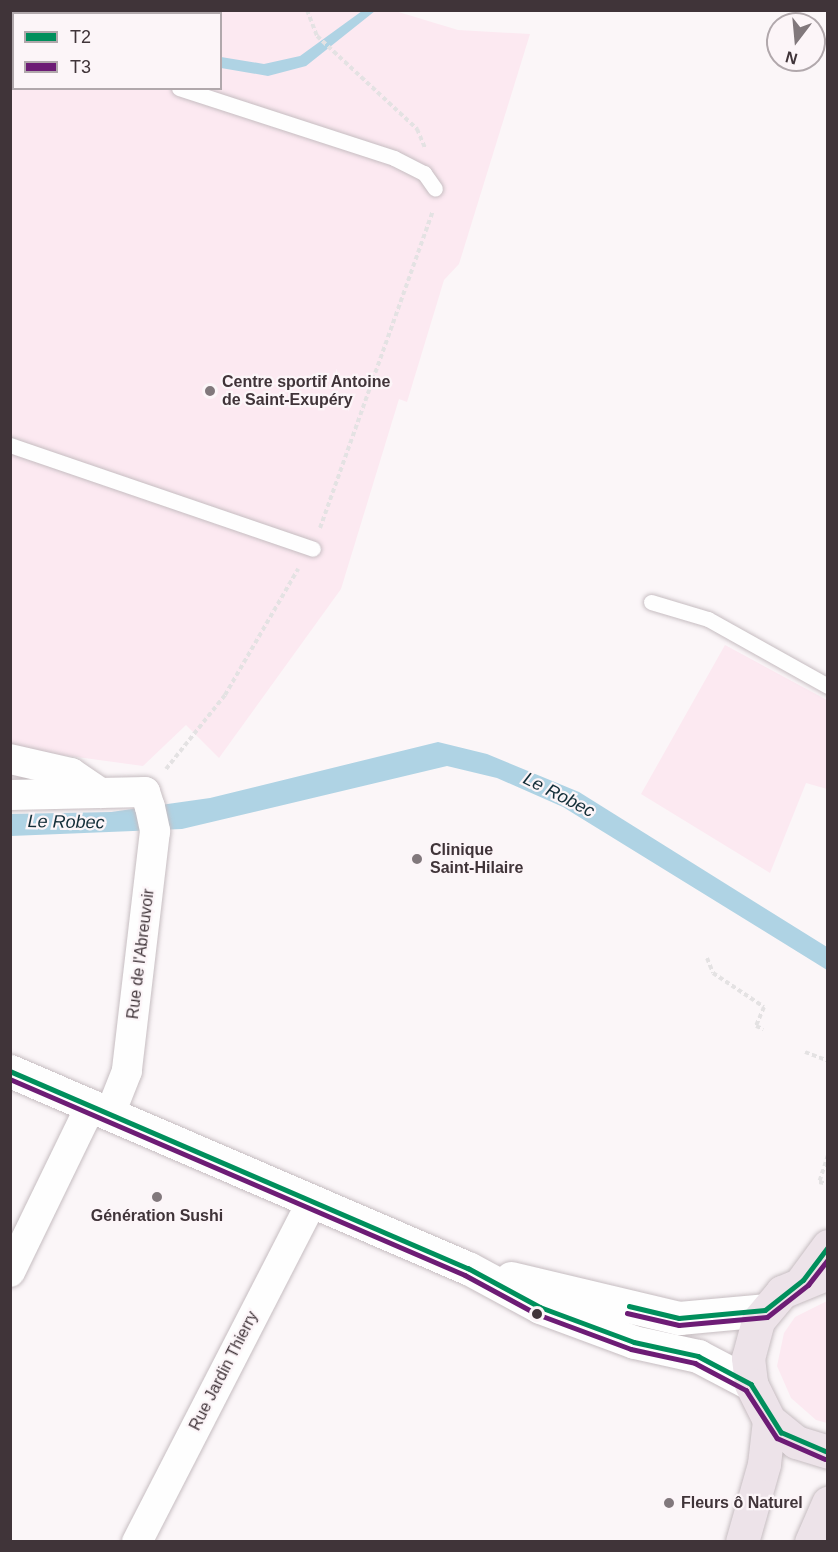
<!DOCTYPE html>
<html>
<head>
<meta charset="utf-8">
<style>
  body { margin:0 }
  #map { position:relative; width:838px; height:1552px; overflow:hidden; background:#fbf6f8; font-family:Helvetica,sans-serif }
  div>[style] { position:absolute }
  .green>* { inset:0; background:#fce9f1 }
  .water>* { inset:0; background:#afd3e4 }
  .path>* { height:4px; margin-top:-2px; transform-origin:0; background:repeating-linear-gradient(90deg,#e4e2e3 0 4.5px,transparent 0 7.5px) }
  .roads { filter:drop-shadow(0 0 2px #c6bdc1) drop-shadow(0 0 2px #c6bdc1) }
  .lane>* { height:15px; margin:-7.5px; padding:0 7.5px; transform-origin:7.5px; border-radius:7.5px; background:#fefefe }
  .street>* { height:30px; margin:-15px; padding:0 15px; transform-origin:15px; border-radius:15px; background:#fefefe }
  .secondary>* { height:33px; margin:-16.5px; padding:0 16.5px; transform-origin:16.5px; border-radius:16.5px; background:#fefefe }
  .primary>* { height:33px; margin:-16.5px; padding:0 16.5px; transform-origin:16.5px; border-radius:16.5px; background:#ede3e9 }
  .bus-1>* { height:4.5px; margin:-2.25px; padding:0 2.25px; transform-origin:2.25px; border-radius:2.25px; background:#008f5c }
  .bus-2>* { height:4.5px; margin:-2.25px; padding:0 2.25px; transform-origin:2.25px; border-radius:2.25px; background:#6d1c75 }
  .dots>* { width:16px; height:16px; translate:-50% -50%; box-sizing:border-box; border:3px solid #fcf5f8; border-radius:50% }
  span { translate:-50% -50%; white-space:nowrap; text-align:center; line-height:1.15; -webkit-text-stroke:4.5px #fcf5f8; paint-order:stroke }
  .poi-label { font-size:16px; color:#403439; font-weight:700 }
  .left { translate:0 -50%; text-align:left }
  .street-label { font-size:16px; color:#403439 }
  .water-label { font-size:18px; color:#132e38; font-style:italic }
  .frame { position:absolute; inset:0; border:12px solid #403439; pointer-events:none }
  .legend { position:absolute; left:12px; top:12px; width:210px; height:78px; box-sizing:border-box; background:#fcf5f8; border:2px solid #b1a8ac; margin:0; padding:8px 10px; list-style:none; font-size:18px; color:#403439 }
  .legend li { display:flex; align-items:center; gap:12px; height:30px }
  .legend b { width:30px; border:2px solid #b1a8ac }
  .north { position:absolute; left:766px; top:12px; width:60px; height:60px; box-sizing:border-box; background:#fcf5f8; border:2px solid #b1a8ac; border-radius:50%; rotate:196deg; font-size:16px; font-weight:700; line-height:24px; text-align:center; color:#403439 }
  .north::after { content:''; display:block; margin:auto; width:21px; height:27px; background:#81787c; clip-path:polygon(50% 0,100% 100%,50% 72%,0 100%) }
</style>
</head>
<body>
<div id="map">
  <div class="green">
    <i style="clip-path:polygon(evenodd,392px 10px,458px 30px,530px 34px,459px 264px,444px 280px,407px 402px,399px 399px,341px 589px,219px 758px,186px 725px,143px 766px,11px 748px,11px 11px,392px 10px,14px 14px,220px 14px,220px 88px,14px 88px,14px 14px)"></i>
    <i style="clip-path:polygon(725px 645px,827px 700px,827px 789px,806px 783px,770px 873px,641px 794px)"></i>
    <i style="clip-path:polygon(827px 1301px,828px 1301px,827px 1423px,816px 1420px,791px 1398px,777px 1366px,784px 1333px,795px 1317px)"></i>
  </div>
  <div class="water">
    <i style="clip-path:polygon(362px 11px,375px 11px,306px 66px,268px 76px,221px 68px,221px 57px,264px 64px,300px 56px)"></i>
    <i style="clip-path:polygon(438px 742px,487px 754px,579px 792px,827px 947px,827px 970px,563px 807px,497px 778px,447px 766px,182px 829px,11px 836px,10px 814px,111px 812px,210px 798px)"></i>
  </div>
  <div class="path">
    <i style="left:307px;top:10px;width:28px;rotate:69deg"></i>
    <i style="left:317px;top:36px;width:137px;rotate:42.9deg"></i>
    <i style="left:417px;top:129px;width:21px;rotate:67deg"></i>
    <i style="left:320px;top:528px;width:337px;rotate:-70.4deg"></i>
    <i style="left:166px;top:769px;width:95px;rotate:-51.4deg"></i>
    <i style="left:225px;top:695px;width:146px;rotate:-59.9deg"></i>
    <i style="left:707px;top:958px;width:16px;rotate:68deg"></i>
    <i style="left:713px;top:973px;width:61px;rotate:33.7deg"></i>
    <i style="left:764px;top:1007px;width:21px;rotate:113deg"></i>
    <i style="left:756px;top:1026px;width:8px;rotate:23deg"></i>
    <i style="left:805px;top:1052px;width:25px;rotate:21deg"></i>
    <i style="left:828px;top:1155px;width:28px;rotate:108deg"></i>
    <i style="left:819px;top:1182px;width:9px;rotate:13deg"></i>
  </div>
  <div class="roads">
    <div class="lane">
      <i style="left:10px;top:32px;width:4px;rotate:14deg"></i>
      <i style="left:179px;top:88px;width:226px;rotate:18deg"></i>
      <i style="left:394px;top:158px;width:34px;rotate:27deg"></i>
      <i style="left:424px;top:173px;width:19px;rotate:55deg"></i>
      <i style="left:10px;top:445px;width:320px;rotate:18.9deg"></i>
      <i style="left:651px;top:602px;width:59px;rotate:16.6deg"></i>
      <i style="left:708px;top:619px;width:137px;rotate:29.2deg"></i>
    </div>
    <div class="street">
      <i style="left:10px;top:759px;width:63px;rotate:12.9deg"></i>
      <i style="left:71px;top:773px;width:36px;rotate:34deg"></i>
      <i style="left:10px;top:795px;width:135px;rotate:-1.3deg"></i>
      <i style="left:145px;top:792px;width:16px;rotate:72deg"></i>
      <i style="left:150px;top:807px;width:25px;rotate:78deg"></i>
      <i style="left:155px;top:831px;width:242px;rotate:96.7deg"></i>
      <i style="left:127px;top:1071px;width:46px;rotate:111.6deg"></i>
      <i style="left:10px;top:1272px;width:186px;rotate:-64.1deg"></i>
      <i style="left:137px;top:1542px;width:383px;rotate:-62.8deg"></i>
    </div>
    <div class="secondary">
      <i style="left:10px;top:1071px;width:499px;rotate:23.3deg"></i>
      <i style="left:468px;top:1268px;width:82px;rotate:28.4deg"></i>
      <i style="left:540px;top:1307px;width:100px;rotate:20.4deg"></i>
      <i style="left:634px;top:1342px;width:66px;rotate:12.3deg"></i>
      <i style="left:698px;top:1356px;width:60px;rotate:27.8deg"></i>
      <i style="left:511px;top:1278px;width:173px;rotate:13.4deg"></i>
      <i style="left:679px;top:1318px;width:86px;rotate:-5.3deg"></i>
    </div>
    <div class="primary">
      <i style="left:828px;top:1273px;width:50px;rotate:157.6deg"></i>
      <i style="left:782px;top:1292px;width:38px;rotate:130deg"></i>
      <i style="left:758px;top:1321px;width:38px;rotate:105deg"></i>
      <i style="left:748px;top:1358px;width:26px;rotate:83deg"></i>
      <i style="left:751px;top:1384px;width:40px;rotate:63.4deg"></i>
      <i style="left:769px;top:1420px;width:35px;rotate:39deg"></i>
      <i style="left:796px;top:1442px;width:34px;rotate:17deg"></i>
      <i style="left:803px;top:1280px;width:42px;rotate:-53.7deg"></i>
      <i style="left:742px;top:1542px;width:81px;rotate:-74.2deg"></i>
      <i style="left:764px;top:1464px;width:44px;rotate:-83.5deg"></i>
      <i style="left:811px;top:1542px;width:43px;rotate:-66.4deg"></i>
    </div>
  </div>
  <div class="bus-1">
    <i style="left:10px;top:1071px;width:499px;rotate:23.3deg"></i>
    <i style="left:468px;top:1268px;width:82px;rotate:28.4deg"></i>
    <i style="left:540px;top:1307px;width:100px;rotate:20.4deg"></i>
    <i style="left:634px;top:1342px;width:66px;rotate:12.3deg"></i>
    <i style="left:698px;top:1356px;width:60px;rotate:27.8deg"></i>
    <i style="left:751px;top:1384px;width:57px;rotate:58deg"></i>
    <i style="left:781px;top:1432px;width:51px;rotate:23.1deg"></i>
    <i style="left:629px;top:1306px;width:51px;rotate:13.5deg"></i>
    <i style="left:679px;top:1318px;width:86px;rotate:-5.3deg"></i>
    <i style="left:765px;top:1310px;width:48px;rotate:-38.3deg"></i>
    <i style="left:803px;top:1280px;width:41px;rotate:-52.9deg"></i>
  </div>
  <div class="bus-2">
    <i style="left:10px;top:1079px;width:495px;rotate:23.3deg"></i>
    <i style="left:465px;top:1275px;width:82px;rotate:28.4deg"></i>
    <i style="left:537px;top:1314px;width:100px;rotate:20.4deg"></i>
    <i style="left:631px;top:1349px;width:66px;rotate:12.3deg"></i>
    <i style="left:695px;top:1363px;width:58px;rotate:27.9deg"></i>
    <i style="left:746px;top:1390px;width:57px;rotate:57.1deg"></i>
    <i style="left:777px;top:1438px;width:52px;rotate:23.6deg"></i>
    <i style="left:627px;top:1313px;width:53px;rotate:13deg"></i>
    <i style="left:679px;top:1325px;width:88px;rotate:-5.2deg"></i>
    <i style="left:767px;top:1317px;width:52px;rotate:-38deg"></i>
    <i style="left:808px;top:1285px;width:33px;rotate:-52deg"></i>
  </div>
  <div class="dots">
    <i style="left:210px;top:391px;background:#81787c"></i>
    <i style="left:417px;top:859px;background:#81787c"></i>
    <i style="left:157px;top:1197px;background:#81787c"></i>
    <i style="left:537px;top:1314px;background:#403439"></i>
    <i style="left:669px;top:1503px;background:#81787c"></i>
  </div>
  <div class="poi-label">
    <span class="left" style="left:222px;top:391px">Centre sportif Antoine<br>de Saint-Exupéry</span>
    <span class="left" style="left:430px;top:859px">Clinique<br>Saint-Hilaire</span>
    <span style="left:157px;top:1216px">Génération Sushi</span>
    <span class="left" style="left:681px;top:1503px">Fleurs ô Naturel</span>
  </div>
  <div class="street-label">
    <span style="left:141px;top:954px;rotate:-83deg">Rue de l'Abreuvoir</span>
    <span style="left:224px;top:1371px;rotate:-63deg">Rue Jardin Thierry</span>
  </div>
  <div class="water-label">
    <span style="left:559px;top:795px;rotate:27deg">Le Robec</span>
    <span style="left:66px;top:822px;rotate:1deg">Le Robec</span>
  </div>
  <div class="frame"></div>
  <ul class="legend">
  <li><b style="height:8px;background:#008f5c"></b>T2</li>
  <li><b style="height:8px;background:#6d1c75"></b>T3</li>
  </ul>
  <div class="north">N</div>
</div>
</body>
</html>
